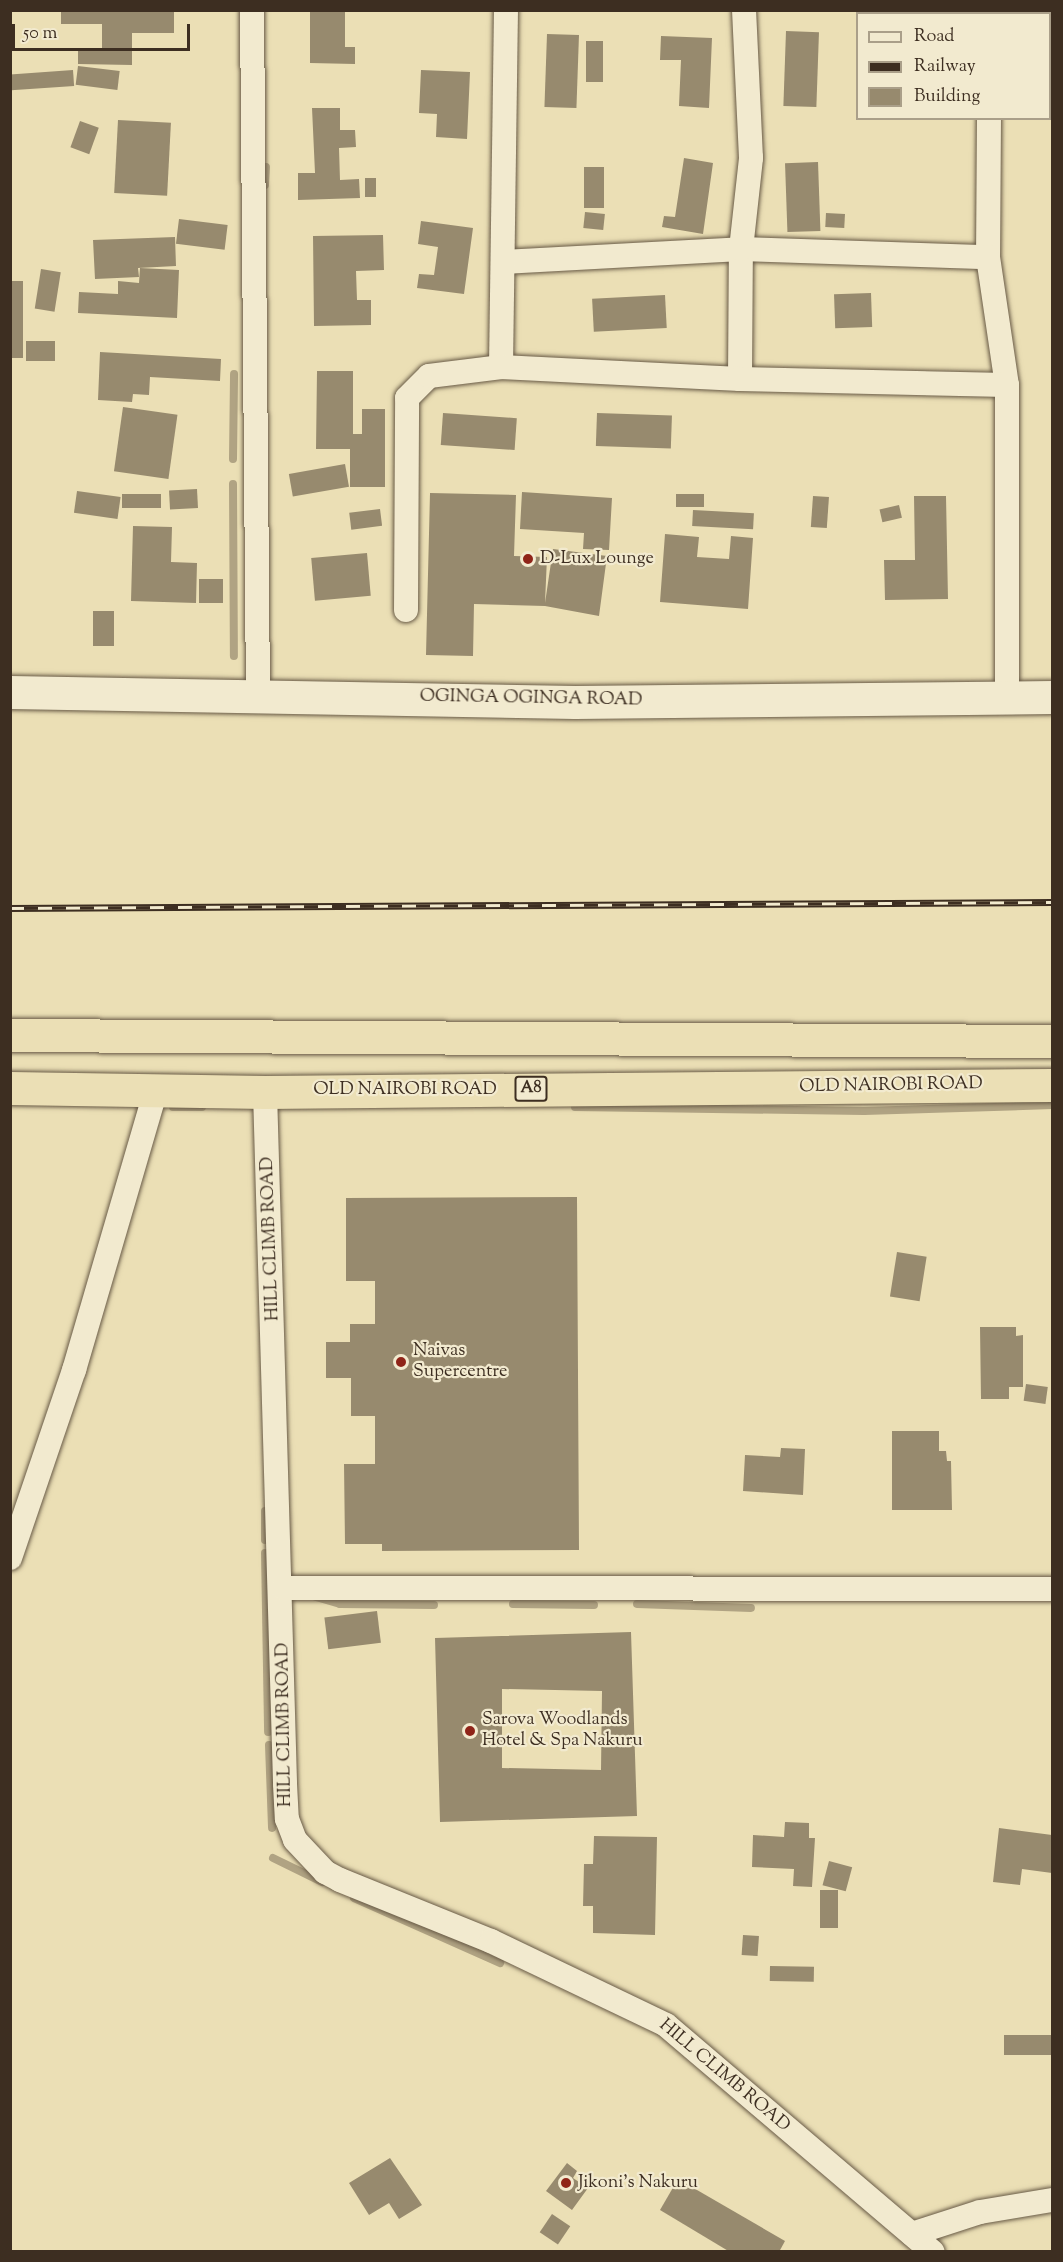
<!DOCTYPE html>
<html>
<head>
<meta charset="utf-8">
<style>
  body { margin:0 }
  #map { position:relative; width:1063px; height:2262px; overflow:hidden; background:#ebdfb5; font-family:"Sorts Mill Goudy",serif }
  div>[style] { position:absolute }
  .stream>* { height:8px; margin:-4px; padding:0 4px; transform-origin:4px; border-radius:4px; background:#b0a383 }
  .building>* { inset:0; background:#978a6e; transform-origin:0 0 }
  .roads { filter:drop-shadow(0 0 2px #685a46) drop-shadow(0 0 2px #685a46) }
  .street>* { height:24px; margin:-12px; padding:0 12px; transform-origin:12px; border-radius:12px; background:#f2eacf }
  .secondary>* { height:33px; margin:-16.5px; padding:0 16.5px; transform-origin:16.5px; border-radius:16.5px; background:#f2eacf }
  .highway>* { height:33px; margin:-16.5px; padding:0 16.5px; transform-origin:16.5px; border-radius:16.5px; background:#ebdfb5 }
  .rail>* { height:7px; margin-top:-3.5px; transform-origin:0; background:repeating-linear-gradient(90deg,#f2eacf 0 14px,#3d2e21 0 28px); box-sizing:border-box; border-block:2px solid #3d2e21 }
  .dots>* { width:16px; height:16px; translate:-50% -50%; box-sizing:border-box; border:3px solid #f2eacf; border-radius:50% }
  span { translate:-50% -50%; white-space:nowrap; text-align:center; line-height:1.15; -webkit-text-stroke:4.5px #f2eacf; paint-order:stroke }
  .shield-label span { padding:2px 4px; background:#f2eacf; border:2px solid; border-radius:4px; -webkit-text-stroke-width:0 }
  .shield-label { font-size:16px; color:#3d2e21; font-weight:700 }
  .poi-label { font-size:18px; color:#3d2e21 }
  .left { translate:0 -50%; text-align:left }
  .street-label { font-size:18px; color:#3d2e21 }
  .frame { position:absolute; inset:0; border:12px solid #3d2e21; pointer-events:none }
  .legend { position:absolute; left:856px; top:12px; width:195px; height:108px; box-sizing:border-box; background:#f2eacf; border:2px solid #aa9f89; margin:0; padding:8px 10px; list-style:none; font-size:18px; color:#3d2e21 }
  .legend li { display:flex; align-items:center; gap:12px; height:30px }
  .legend b { width:30px; border:2px solid #aa9f89 }
  .scale { position:absolute; left:12px; top:24px; width:178px; height:27px; box-sizing:border-box; border:3px solid #3d2e21; border-top:0; padding-left:8px; font-size:18px; line-height:21px; white-space:nowrap; color:#3d2e21; -webkit-text-stroke:4px #f2eacf; paint-order:stroke }
</style>
</head>
<body>
<div id="map">
  <div class="stream">
    <i style="left:265px;top:185px;width:18px;rotate:-87deg"></i>
    <i style="left:233px;top:459px;width:85px;rotate:-89.3deg"></i>
    <i style="left:233px;top:484px;width:172px;rotate:89.7deg"></i>
    <i style="left:173px;top:1107px;width:29px"></i>
    <i style="left:575px;top:1107px;width:289px;rotate:0.8deg"></i>
    <i style="left:864px;top:1111px;width:188px;rotate:-1.8deg"></i>
    <i style="left:265px;top:1540px;width:29px;rotate:-90deg"></i>
    <i style="left:265px;top:1553px;width:179px;rotate:89deg"></i>
    <i style="left:316px;top:1597px;width:25px;rotate:16deg"></i>
    <i style="left:340px;top:1604px;width:94px;rotate:0.6deg"></i>
    <i style="left:513px;top:1604px;width:81px;rotate:0.7deg"></i>
    <i style="left:637px;top:1604px;width:114px;rotate:2deg"></i>
    <i style="left:269px;top:1745px;width:83px;rotate:87.9deg"></i>
    <i style="left:273px;top:1858px;width:55px;rotate:26.1deg"></i>
    <i style="left:354px;top:1898px;width:160px;rotate:24deg"></i>
  </div>
  <div class="building">
    <i style="clip-path:polygon(61px 10px,174px 10px,174px 33px,132px 33px,132px 65px,78px 64px,78px 50px,102px 50px,102px 24px,61px 24px)"></i>
    <i style="clip-path:polygon(310px 10px,345px 10px,345px 47px,355px 47px,355px 64px,310px 63px)"></i>
    <i style="left:786px;top:31px;width:33px;height:75px;rotate:2deg"></i>
    <i style="left:547px;top:34px;width:32px;height:73px;rotate:2deg"></i>
    <i style="clip-path:polygon(661px 36px,712px 38px,709px 108px,679px 106px,681px 60px,660px 60px)"></i>
    <i style="left:586px;top:41px;width:17px;height:41px"></i>
    <i style="left:78px;top:66px;width:42px;height:19px;rotate:7deg"></i>
    <i style="left:73px;top:70px;width:16px;height:63px;rotate:86deg"></i>
    <i style="clip-path:polygon(421px 70px,470px 72px,467px 139px,436px 137px,437px 114px,419px 113px)"></i>
    <i style="clip-path:polygon(312px 108px,340px 108px,340px 130px,355px 130px,356px 147px,339px 148px,340px 180px,359px 179px,360px 198px,298px 200px,298px 173px,315px 173px)"></i>
    <i style="left:118px;top:120px;width:53px;height:73px;rotate:3deg"></i>
    <i style="left:80px;top:121px;width:20px;height:28px;rotate:20deg"></i>
    <i style="clip-path:polygon(684px 158px,713px 163px,703px 234px,662px 227px,664px 216px,675px 217px)"></i>
    <i style="left:818px;top:162px;width:69px;height:33px;rotate:88deg"></i>
    <i style="left:584px;top:167px;width:20px;height:41px"></i>
    <i style="left:365px;top:178px;width:11px;height:19px"></i>
    <i style="left:585px;top:212px;width:20px;height:16px;rotate:6deg"></i>
    <i style="left:826px;top:213px;width:19px;height:14px;rotate:3deg"></i>
    <i style="left:179px;top:219px;width:49px;height:25px;rotate:7deg"></i>
    <i style="clip-path:polygon(421px 221px,473px 228px,464px 294px,417px 288px,419px 274px,434px 275px,438px 247px,418px 244px)"></i>
    <i style="clip-path:polygon(383px 235px,384px 270px,356px 271px,357px 300px,371px 300px,371px 325px,314px 326px,313px 236px)"></i>
    <i style="clip-path:polygon(175px 237px,176px 266px,138px 268px,139px 277px,95px 279px,93px 240px)"></i>
    <i style="clip-path:polygon(140px 268px,179px 270px,177px 318px,78px 313px,79px 292px,118px 294px,118px 281px,139px 283px)"></i>
    <i style="left:41px;top:269px;width:20px;height:40px;rotate:9deg"></i>
    <i style="left:10px;top:281px;width:13px;height:77px"></i>
    <i style="left:871px;top:293px;width:34px;height:37px;rotate:88deg"></i>
    <i style="left:665px;top:295px;width:33px;height:73px;rotate:87deg"></i>
    <i style="left:26px;top:341px;width:29px;height:20px"></i>
    <i style="clip-path:polygon(100px 352px,221px 359px,220px 381px,150px 377px,149px 395px,133px 394px,132px 402px,98px 400px)"></i>
    <i style="clip-path:polygon(317px 371px,353px 371px,353px 434px,362px 434px,362px 409px,385px 409px,385px 487px,350px 487px,350px 449px,316px 449px)"></i>
    <i style="left:123px;top:407px;width:55px;height:65px;rotate:8deg"></i>
    <i style="left:443px;top:413px;width:74px;height:32px;rotate:4deg"></i>
    <i style="left:597px;top:413px;width:75px;height:33px;rotate:2deg"></i>
    <i style="left:345px;top:464px;width:23px;height:57px;rotate:80deg"></i>
    <i style="left:197px;top:489px;width:19px;height:28px;rotate:87deg"></i>
    <i style="left:77px;top:491px;width:44px;height:22px;rotate:8deg"></i>
    <i style="clip-path:polygon(522px 492px,612px 498px,609px 550px,583px 549px,584px 533px,520px 529px)"></i>
    <i style="clip-path:polygon(430px 493px,516px 495px,514px 556px,547px 557px,545px 603px,553px 549px,607px 556px,599px 616px,545px 606px,474px 604px,473px 656px,426px 655px)"></i>
    <i style="left:122px;top:494px;width:39px;height:14px"></i>
    <i style="left:704px;top:494px;width:13px;height:28px;rotate:90deg"></i>
    <i style="left:813px;top:496px;width:16px;height:31px;rotate:4deg"></i>
    <i style="clip-path:polygon(914px 496px,946px 496px,948px 599px,885px 600px,884px 560px,915px 560px)"></i>
    <i style="left:899px;top:505px;width:13px;height:20px;rotate:77deg"></i>
    <i style="left:380px;top:509px;width:17px;height:31px;rotate:83deg"></i>
    <i style="left:693px;top:510px;width:61px;height:16px;rotate:3deg"></i>
    <i style="clip-path:polygon(133px 526px,172px 527px,171px 562px,197px 563px,196px 603px,131px 601px)"></i>
    <i style="clip-path:polygon(665px 534px,699px 537px,697px 557px,729px 559px,731px 536px,753px 538px,748px 609px,660px 602px)"></i>
    <i style="left:367px;top:553px;width:43px;height:56px;rotate:85deg"></i>
    <i style="left:199px;top:579px;width:24px;height:24px"></i>
    <i style="left:93px;top:611px;width:21px;height:35px"></i>
    <i style="clip-path:polygon(577px 1197px,579px 1550px,382px 1551px,382px 1544px,345px 1544px,344px 1464px,375px 1464px,375px 1416px,351px 1416px,351px 1378px,326px 1378px,326px 1342px,350px 1342px,350px 1324px,375px 1324px,375px 1281px,346px 1281px,346px 1198px)"></i>
    <i style="left:897px;top:1252px;width:30px;height:45px;rotate:9deg"></i>
    <i style="clip-path:polygon(980px 1327px,1016px 1327px,1016px 1336px,1023px 1335px,1023px 1387px,1009px 1387px,1009px 1399px,981px 1399px)"></i>
    <i style="left:1026px;top:1384px;width:22px;height:17px;rotate:8deg"></i>
    <i style="clip-path:polygon(892px 1431px,939px 1431px,939px 1451px,946px 1451px,947px 1461px,951px 1461px,952px 1510px,892px 1510px)"></i>
    <i style="clip-path:polygon(781px 1448px,805px 1449px,803px 1495px,743px 1491px,745px 1455px,780px 1457px)"></i>
    <i style="left:377px;top:1611px;width:32px;height:53px;rotate:83deg"></i>
    <i style="clip-path:polygon(evenodd,631px 1632px,637px 1816px,440px 1822px,435px 1638px,631px 1632px,502px 1689px,602px 1691px,601px 1770px,502px 1768px,502px 1689px)"></i>
    <i style="clip-path:polygon(785px 1822px,809px 1823px,809px 1838px,815px 1838px,812px 1887px,793px 1886px,794px 1869px,752px 1867px,753px 1835px,784px 1837px)"></i>
    <i style="clip-path:polygon(999px 1828px,1052px 1835px,1052px 1873px,1022px 1869px,1020px 1885px,993px 1882px)"></i>
    <i style="clip-path:polygon(594px 1836px,657px 1837px,655px 1935px,593px 1933px,593px 1906px,583px 1906px,584px 1864px,593px 1864px)"></i>
    <i style="left:829px;top:1861px;width:24px;height:25px;rotate:15deg"></i>
    <i style="left:820px;top:1890px;width:18px;height:38px"></i>
    <i style="left:743px;top:1935px;width:16px;height:20px;rotate:4deg"></i>
    <i style="left:770px;top:1966px;width:44px;height:15px;rotate:1deg"></i>
    <i style="left:1052px;top:2035px;width:20px;height:48px;rotate:90deg"></i>
    <i style="clip-path:polygon(390px 2158px,422px 2205px,399px 2219px,389px 2203px,369px 2215px,349px 2183px)"></i>
    <i style="clip-path:polygon(567px 2163px,577px 2171px,573px 2178px,588px 2188px,572px 2210px,546px 2191px)"></i>
    <i style="clip-path:polygon(678px 2179px,785px 2241px,779px 2252px,730px 2252px,660px 2210px)"></i>
    <i style="left:552px;top:2214px;width:22px;height:22px;rotate:34deg"></i>
  </div>
  <div class="roads">
    <div class="street">
      <i style="left:252px;top:10px;width:684px;rotate:89.5deg"></i>
      <i style="left:989px;top:14px;width:4px;rotate:-90deg"></i>
      <i style="left:989px;top:118px;width:139px;rotate:90.4deg"></i>
      <i style="left:988px;top:257px;width:129px;rotate:81.6deg"></i>
      <i style="left:1007px;top:385px;width:312px;rotate:90deg"></i>
      <i style="left:503px;top:262px;width:238px;rotate:-3.1deg"></i>
      <i style="left:741px;top:249px;width:247px;rotate:1.9deg"></i>
      <i style="left:501px;top:367px;width:357px;rotate:-89.2deg"></i>
      <i style="left:740px;top:379px;width:130px;rotate:-89.6deg"></i>
      <i style="left:741px;top:249px;width:92px;rotate:-83.7deg"></i>
      <i style="left:751px;top:158px;width:148px;rotate:-92.7deg"></i>
      <i style="left:406px;top:610px;width:212px;rotate:-89.7deg"></i>
      <i style="left:407px;top:398px;width:31px;rotate:-45deg"></i>
      <i style="left:429px;top:376px;width:73px;rotate:-7.1deg"></i>
      <i style="left:501px;top:367px;width:239px;rotate:2.9deg"></i>
      <i style="left:740px;top:379px;width:267px;rotate:1.3deg"></i>
      <i style="left:265px;top:1092px;width:692px;rotate:88.34deg"></i>
      <i style="left:285px;top:1784px;width:35px;rotate:87deg"></i>
      <i style="left:287px;top:1819px;width:22px;rotate:69deg"></i>
      <i style="left:295px;top:1840px;width:44px;rotate:46.8deg"></i>
      <i style="left:325px;top:1872px;width:17px;rotate:28deg"></i>
      <i style="left:340px;top:1880px;width:163px;rotate:22deg"></i>
      <i style="left:491px;top:1941px;width:194px;rotate:25.6deg"></i>
      <i style="left:666px;top:2025px;width:350px;rotate:40.4deg"></i>
      <i style="left:10px;top:1558px;width:199px;rotate:-71.2deg"></i>
      <i style="left:74px;top:1370px;width:293px;rotate:-73.7deg"></i>
      <i style="left:283px;top:1588px;width:769px;rotate:0.07deg"></i>
      <i style="left:912px;top:2234px;width:71px;rotate:-17.9deg"></i>
      <i style="left:980px;top:2212px;width:73px;rotate:-9.5deg"></i>
    </div>
    <div class="secondary">
      <i style="left:10px;top:692px;width:565px;rotate:1.01deg"></i>
      <i style="left:575px;top:702px;width:477px;rotate:-0.6deg"></i>
    </div>
    <div class="highway">
      <i style="left:10px;top:1035px;width:1042px;rotate:0.33deg"></i>
      <i style="left:10px;top:1088px;width:255px;rotate:0.9deg"></i>
      <i style="left:265px;top:1092px;width:787px;rotate:-0.51deg"></i>
    </div>
  </div>
  <div class="rail">
    <i style="left:10px;top:908px;width:1042px;rotate:-0.33deg"></i>
  </div>
  <div class="dots">
    <i style="left:528px;top:559px;background:#8f2418"></i>
    <i style="left:401px;top:1362px;background:#8f2418"></i>
    <i style="left:470px;top:1731px;background:#8f2418"></i>
    <i style="left:566px;top:2183px;background:#8f2418"></i>
  </div>
  <div class="shield-label">
    <span style="left:531px;top:1089px">A8</span>
  </div>
  <div class="poi-label">
    <span class="left" style="left:540px;top:559px">D-Lux Lounge</span>
    <span class="left" style="left:413px;top:1362px">Naivas<br>Supercentre</span>
    <span class="left" style="left:482px;top:1731px">Sarova Woodlands<br>Hotel &amp; Spa Nakuru</span>
    <span class="left" style="left:578px;top:2183px">Jikoni’s Nakuru</span>
  </div>
  <div class="street-label">
    <span style="left:531px;top:699px;rotate:1deg">OGINGA OGINGA ROAD</span>
    <span style="left:891px;top:1086px;rotate:-1deg">OLD NAIROBI ROAD</span>
    <span style="left:405px;top:1090px">OLD NAIROBI ROAD</span>
    <span style="left:271px;top:1239px;rotate:-92deg">HILL CLIMB ROAD</span>
    <span style="left:285px;top:1725px;rotate:-91deg">HILL CLIMB ROAD</span>
    <span style="left:724px;top:2076px;rotate:40deg">HILL CLIMB ROAD</span>
  </div>
  <div class="frame"></div>
  <ul class="legend">
  <li><b style="height:8px;background:#f2eacf"></b>Road</li>
  <li><b style="height:8px;background:#3d2e21"></b>Railway</li>
  <li><b style="height:16px;background:#978a6e"></b>Building</li>
  </ul>
  <div class="scale">50 m</div>
</div>
</body>
</html>
